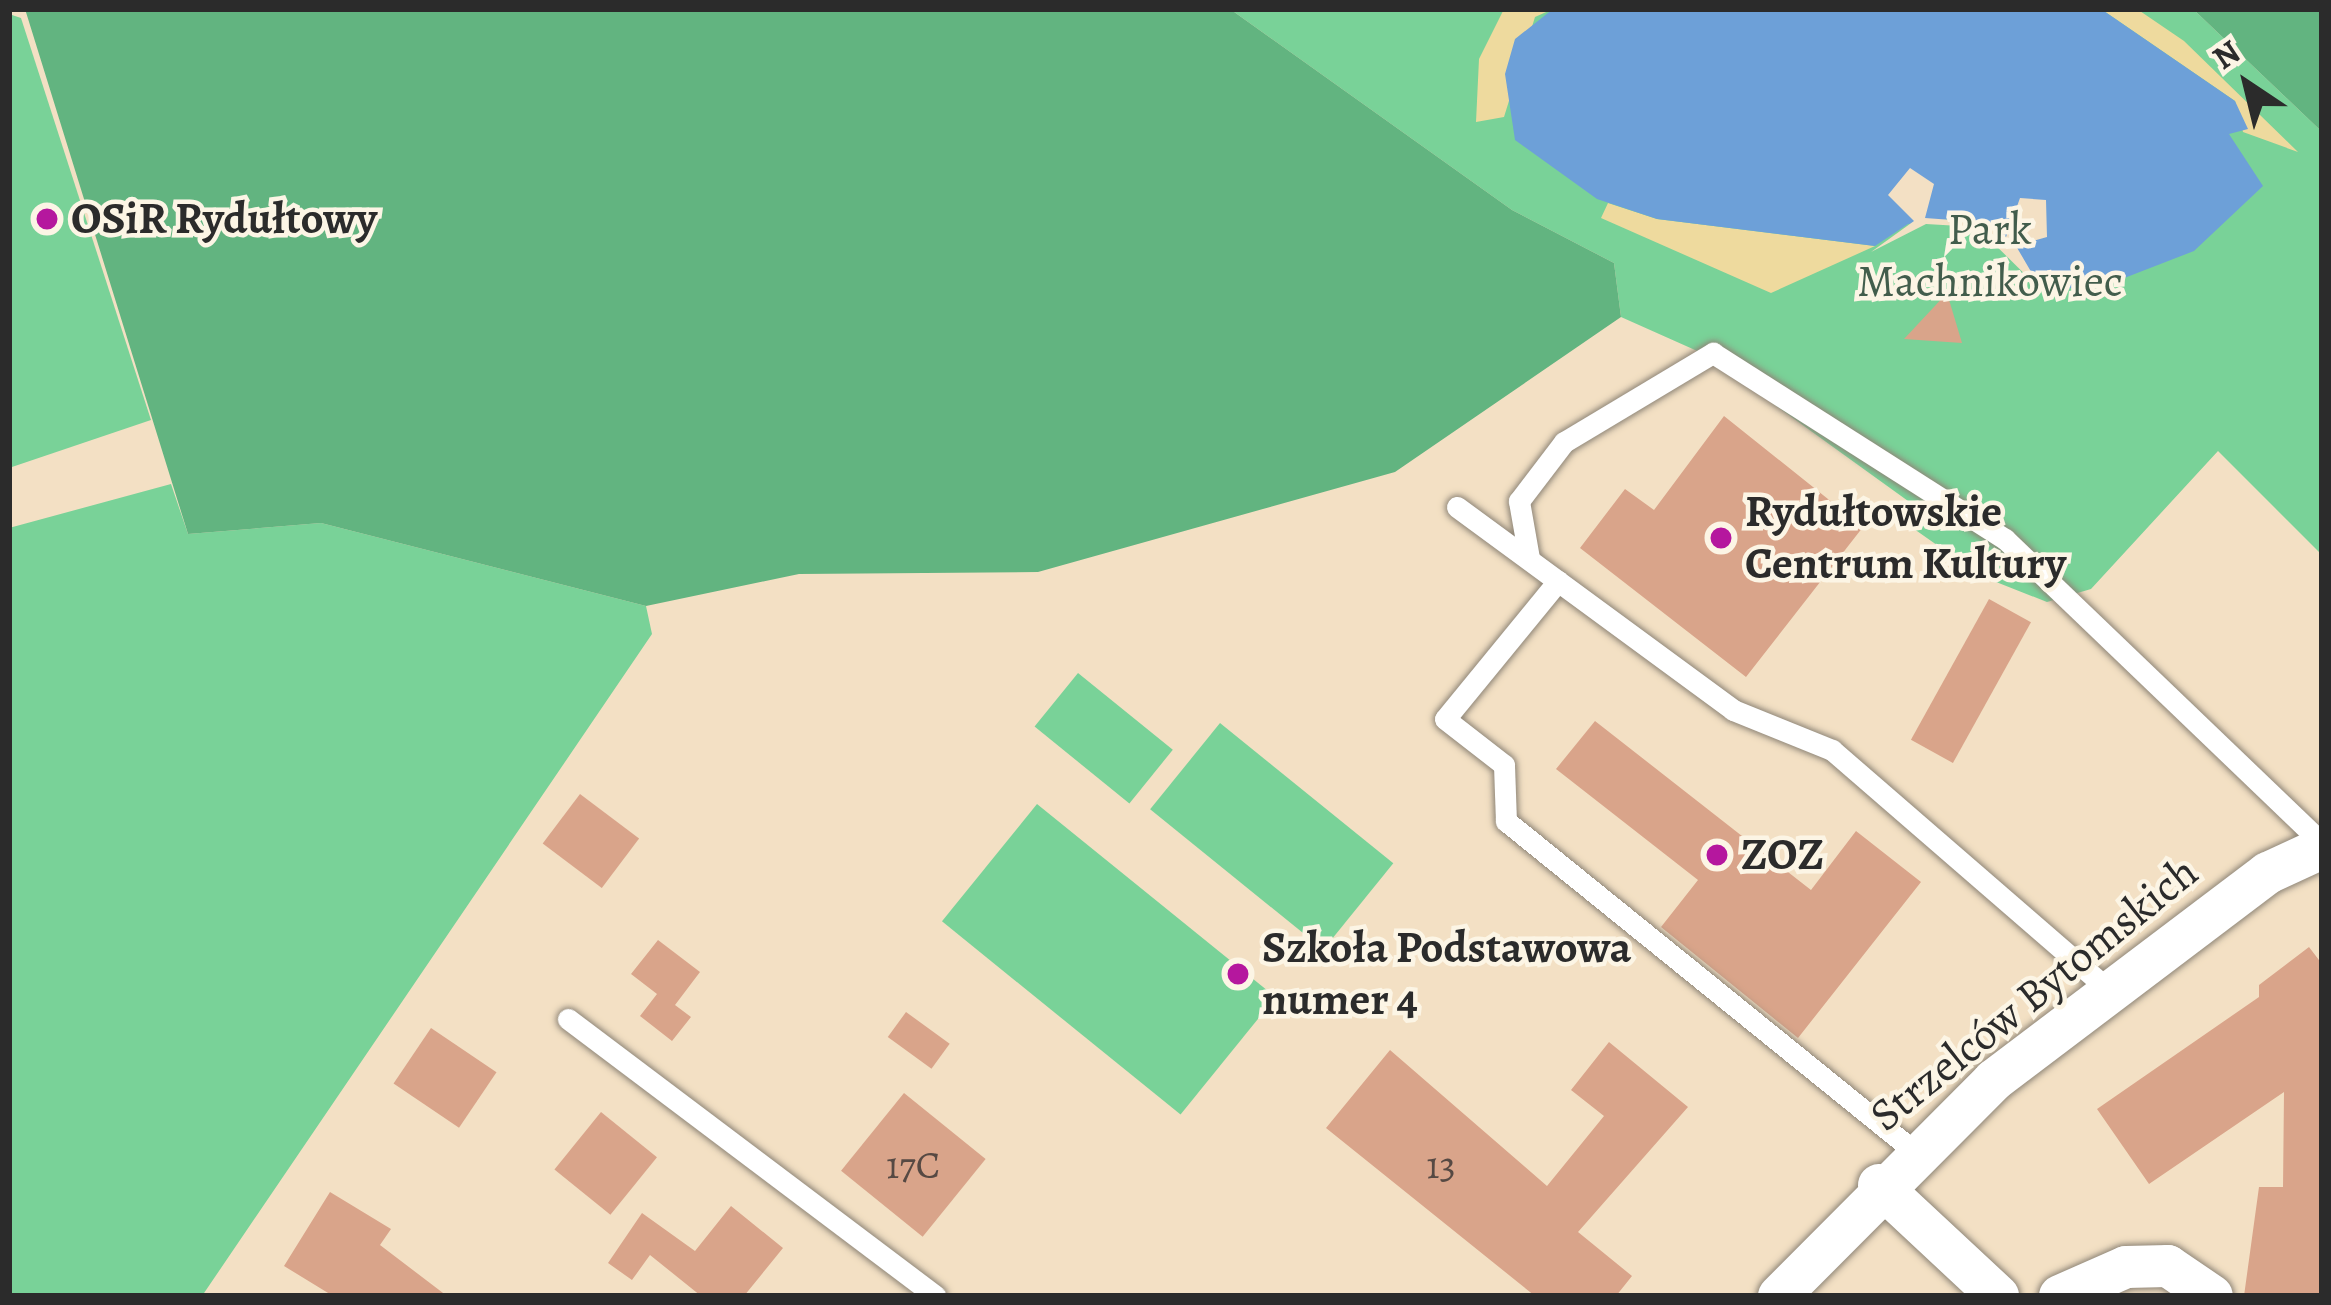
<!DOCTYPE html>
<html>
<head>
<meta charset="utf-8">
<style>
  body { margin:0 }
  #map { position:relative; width:2331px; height:1305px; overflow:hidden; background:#f3e0c4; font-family:Alegreya,serif }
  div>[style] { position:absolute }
  .green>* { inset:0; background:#79d298; transform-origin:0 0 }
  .forest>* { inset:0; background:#62b480 }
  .sand>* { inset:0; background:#eeda9e }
  .water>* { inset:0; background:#6da0d8 }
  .pier>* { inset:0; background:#f3e0c4 }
  .building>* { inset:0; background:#d9a48a; transform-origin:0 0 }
  .roads { filter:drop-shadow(0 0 3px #8f8678) drop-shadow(0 0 3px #8f8678) }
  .service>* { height:21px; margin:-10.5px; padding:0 10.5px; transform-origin:10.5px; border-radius:10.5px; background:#fff }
  .minor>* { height:42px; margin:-21px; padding:0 21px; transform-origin:21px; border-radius:21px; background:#fff }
  .dots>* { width:33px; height:33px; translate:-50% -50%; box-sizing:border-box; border:6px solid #fcf5e5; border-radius:50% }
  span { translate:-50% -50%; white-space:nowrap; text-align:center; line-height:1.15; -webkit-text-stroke:9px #fcf5e5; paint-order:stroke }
  .number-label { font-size:39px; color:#564943 }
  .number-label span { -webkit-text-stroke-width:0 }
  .poi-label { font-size:45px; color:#2b2b2b; font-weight:700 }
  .left { translate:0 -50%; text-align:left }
  .park-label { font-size:45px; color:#425d4c }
  .street-label { font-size:45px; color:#2b2b2b }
  .frame { position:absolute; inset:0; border:12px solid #2b2b2b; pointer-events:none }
  .north { position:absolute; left:2187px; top:24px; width:120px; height:120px; -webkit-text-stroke:9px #fcf5e5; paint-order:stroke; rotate:325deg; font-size:33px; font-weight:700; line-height:48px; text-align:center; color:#2b2b2b }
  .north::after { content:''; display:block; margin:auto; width:42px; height:54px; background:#2b2b2b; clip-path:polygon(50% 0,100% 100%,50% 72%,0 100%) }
</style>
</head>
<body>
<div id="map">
  <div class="green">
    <i style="clip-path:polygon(1230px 9px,2193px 9px,2319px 129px,2322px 555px,2218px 451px,2091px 589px,2047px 602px,1981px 576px,1907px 524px,1915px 506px,1704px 354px,1621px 317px,1614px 263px,1512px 210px)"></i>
    <i style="clip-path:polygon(9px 14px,21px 18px,151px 420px,9px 468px)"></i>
    <i style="clip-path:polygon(171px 484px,188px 534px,321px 523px,646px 606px,652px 634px,202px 1296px,9px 1296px,9px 528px)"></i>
    <i style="left:1078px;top:673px;width:122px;height:69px;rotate:39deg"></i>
    <i style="left:1220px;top:723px;width:223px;height:111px;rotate:39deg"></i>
    <i style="left:1037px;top:804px;width:307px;height:151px;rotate:39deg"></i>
  </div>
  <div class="forest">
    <i style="clip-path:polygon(25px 9px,1230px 9px,1512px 210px,1614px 263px,1621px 317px,1395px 472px,1038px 572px,799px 574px,646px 606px,321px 523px,188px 534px)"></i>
    <i style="clip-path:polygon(2193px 9px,2322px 9px,2322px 178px,2319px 129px)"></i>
  </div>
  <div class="sand">
    <i style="clip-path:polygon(1504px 9px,1553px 9px,1535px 17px,1504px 117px,1476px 122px,1479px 59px)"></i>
    <i style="clip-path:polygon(2101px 9px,2137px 9px,2184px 41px,2298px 152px,2243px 132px,2235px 101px)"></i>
    <i style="clip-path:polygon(1608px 203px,1657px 219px,1875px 246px,1771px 293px,1601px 218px)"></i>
  </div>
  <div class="water">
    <i style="clip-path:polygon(1553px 9px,2101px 9px,2235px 101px,2248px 129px,2229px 134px,2263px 186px,2194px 251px,2114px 282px,2043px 292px,2006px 237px,1960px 218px,1908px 224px,1875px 246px,1657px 219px,1597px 199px,1515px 140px,1505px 74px,1515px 39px)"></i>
  </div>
  <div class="pier">
    <i style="clip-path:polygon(1910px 168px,1934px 184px,1925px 218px,1979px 222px,2006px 237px,2020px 198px,2046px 200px,2047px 237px,2016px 246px,2043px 292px,1977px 227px,1926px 224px,1871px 252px,1914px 221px,1888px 195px)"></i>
  </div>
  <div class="building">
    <i style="clip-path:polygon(1947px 293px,1962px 343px,1904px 339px)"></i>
    <i style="clip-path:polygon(1724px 416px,1863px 527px,1746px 677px,1580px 548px,1625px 489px,1654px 510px)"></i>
    <i style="left:1989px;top:599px;width:48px;height:161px;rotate:29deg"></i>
    <i style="clip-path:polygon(1595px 721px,1811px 890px,1856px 831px,1921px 882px,1798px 1038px,1661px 927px,1698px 880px,1556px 769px)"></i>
    <i style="left:580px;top:794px;width:74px;height:62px;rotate:37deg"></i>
    <i style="clip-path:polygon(658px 940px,700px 972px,675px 1005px,691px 1017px,672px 1041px,640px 1016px,657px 994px,631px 974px)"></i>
    <i style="clip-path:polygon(2309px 947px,2322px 964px,2322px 1296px,2244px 1296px,2259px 1187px,2283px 1187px,2284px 1092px,2149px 1184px,2097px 1109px,2259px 997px,2259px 985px)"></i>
    <i style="left:906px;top:1012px;width:54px;height:31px;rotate:36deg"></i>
    <i style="left:431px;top:1028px;width:79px;height:67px;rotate:34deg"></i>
    <i style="clip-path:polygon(1609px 1042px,1688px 1107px,1578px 1232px,1632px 1276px,1616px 1296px,1535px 1296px,1326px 1128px,1390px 1050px,1547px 1186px,1604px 1116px,1571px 1090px)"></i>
    <i style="left:904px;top:1093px;width:105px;height:100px;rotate:39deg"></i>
    <i style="left:601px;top:1112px;width:72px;height:74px;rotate:39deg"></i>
    <i style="clip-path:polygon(330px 1192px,391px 1229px,380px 1245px,447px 1296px,333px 1296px,284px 1266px)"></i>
    <i style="clip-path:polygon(731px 1206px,783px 1248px,744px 1296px,701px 1296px,650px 1255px,632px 1280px,608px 1263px,642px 1213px,695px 1251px)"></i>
  </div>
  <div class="roads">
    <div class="service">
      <i style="left:1457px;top:507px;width:343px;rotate:36.3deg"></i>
      <i style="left:1733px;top:710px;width:107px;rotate:22deg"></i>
      <i style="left:1832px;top:750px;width:368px;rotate:40.9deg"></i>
      <i style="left:1529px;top:558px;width:58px;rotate:-100deg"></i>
      <i style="left:1519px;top:501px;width:74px;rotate:-52.7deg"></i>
      <i style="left:1564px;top:442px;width:174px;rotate:-30.9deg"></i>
      <i style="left:1713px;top:353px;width:346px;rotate:32.5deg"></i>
      <i style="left:2005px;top:539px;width:439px;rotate:43.8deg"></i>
      <i style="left:1558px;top:581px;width:178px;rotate:129.3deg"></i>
      <i style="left:1445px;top:719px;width:75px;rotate:37.9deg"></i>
      <i style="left:1504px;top:765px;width:56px;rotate:88deg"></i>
      <i style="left:1506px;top:821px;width:525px;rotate:38.97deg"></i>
      <i style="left:568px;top:1019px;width:460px;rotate:37deg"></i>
    </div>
    <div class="minor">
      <i style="left:1879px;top:1185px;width:163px;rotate:43deg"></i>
      <i style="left:1779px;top:1296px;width:305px;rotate:-45.1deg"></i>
      <i style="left:1994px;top:1080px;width:343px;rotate:-37.1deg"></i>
      <i style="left:2268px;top:873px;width:60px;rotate:-24.8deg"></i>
      <i style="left:2060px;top:1296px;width:72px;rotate:-23.7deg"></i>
      <i style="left:2126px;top:1267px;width:42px;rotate:-1.4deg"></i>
      <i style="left:2168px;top:1266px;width:53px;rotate:34.3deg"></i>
    </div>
  </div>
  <div class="dots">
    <i style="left:47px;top:219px;background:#b5179e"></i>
    <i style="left:1721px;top:538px;background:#b5179e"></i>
    <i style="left:1717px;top:855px;background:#b5179e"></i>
    <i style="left:1238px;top:974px;background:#b5179e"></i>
  </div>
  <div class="number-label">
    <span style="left:913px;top:1165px">17C</span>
    <span style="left:1441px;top:1165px">13</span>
  </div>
  <div class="poi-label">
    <span class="left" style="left:71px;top:219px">OSiR Rydułtowy</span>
    <span class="left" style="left:1745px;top:538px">Rydułtowskie<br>Centrum Kultury</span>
    <span class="left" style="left:1741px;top:855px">ZOZ</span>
    <span class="left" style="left:1262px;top:974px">Szkoła Podstawowa<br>numer 4</span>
  </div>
  <div class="park-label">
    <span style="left:1990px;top:256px">Park<br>Machnikowiec</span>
  </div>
  <div class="street-label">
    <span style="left:2034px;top:994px;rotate:-39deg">Strzelców Bytomskich</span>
  </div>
  <div class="frame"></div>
  <div class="north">N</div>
</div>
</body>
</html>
